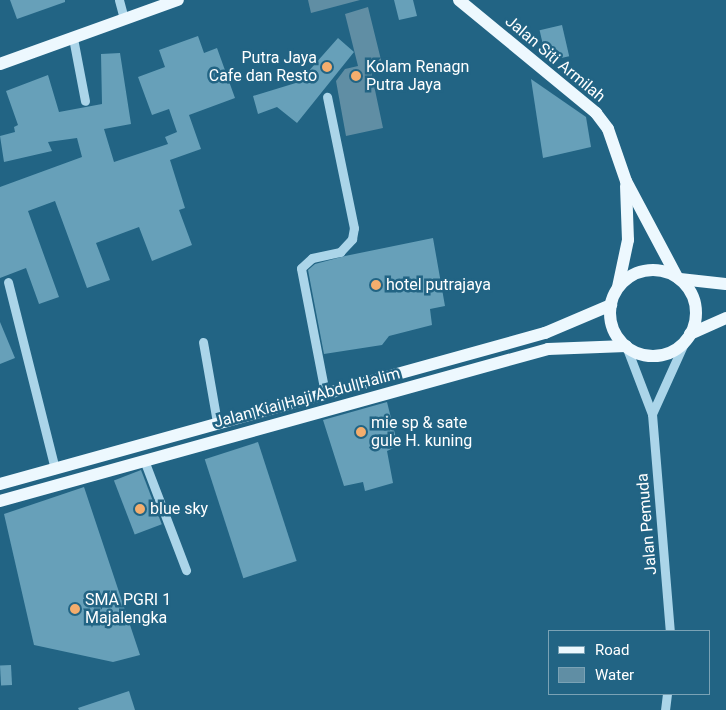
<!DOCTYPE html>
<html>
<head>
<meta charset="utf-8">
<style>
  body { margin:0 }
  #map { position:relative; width:726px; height:710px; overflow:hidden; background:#226484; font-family:Roboto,sans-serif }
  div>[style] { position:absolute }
  .water>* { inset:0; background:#608ea4 }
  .building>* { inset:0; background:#67a0b9; transform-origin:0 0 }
  .minor>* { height:9px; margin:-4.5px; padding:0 4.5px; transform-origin:4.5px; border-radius:4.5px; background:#abd5e9 }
  .major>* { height:12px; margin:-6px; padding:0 6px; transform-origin:6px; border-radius:6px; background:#edf8fe }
  .major>.ring { margin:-6px; padding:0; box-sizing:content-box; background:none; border:12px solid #edf8fe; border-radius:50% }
  .dots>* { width:14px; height:14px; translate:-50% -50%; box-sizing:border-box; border:2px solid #226484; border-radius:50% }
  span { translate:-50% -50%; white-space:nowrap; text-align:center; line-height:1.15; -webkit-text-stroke:5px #226484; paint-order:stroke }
  .poi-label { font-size:16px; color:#fff }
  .right { translate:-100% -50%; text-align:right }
  .left { translate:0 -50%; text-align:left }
  .street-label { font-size:16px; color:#fff }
  .legend { position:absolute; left:548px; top:630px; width:162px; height:65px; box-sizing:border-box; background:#226484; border:1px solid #7aa2b5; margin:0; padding:6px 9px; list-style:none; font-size:15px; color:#fff }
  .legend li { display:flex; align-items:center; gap:10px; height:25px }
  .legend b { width:25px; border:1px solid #7aa2b5 }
</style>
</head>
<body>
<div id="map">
  <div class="water">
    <i style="clip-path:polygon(308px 0,360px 0,311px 13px)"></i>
    <i style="clip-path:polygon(368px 7px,383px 68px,371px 71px,383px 128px,346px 136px,336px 81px,345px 69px,358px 66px,345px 14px)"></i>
  </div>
  <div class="building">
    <i style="clip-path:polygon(10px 0,65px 0,65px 2px,17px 19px)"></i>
    <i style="clip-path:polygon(394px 0,413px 0,417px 16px,399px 20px)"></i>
    <i style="left:562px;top:25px;width:32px;height:23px;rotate:77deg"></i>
    <i style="clip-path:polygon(198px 36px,204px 53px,217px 48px,235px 98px,189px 115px,201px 149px,170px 160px,185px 208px,179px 210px,192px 245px,152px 261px,139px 227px,96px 243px,110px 280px,87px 288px,55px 201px,28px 211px,59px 297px,39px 304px,26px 268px,0 278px,0 187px,82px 157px,77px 138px,48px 142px,52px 151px,4px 162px,0 136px,15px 132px,14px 127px,18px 125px,6px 91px,48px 75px,59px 112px,102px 104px,101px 54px,120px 53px,131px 124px,104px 129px,114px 162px,168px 144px,165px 137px,177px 132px,169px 109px,152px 115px,138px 77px,165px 67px,159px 50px)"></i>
    <i style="clip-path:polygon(338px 38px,354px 52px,297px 123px,277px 107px,258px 114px,253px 96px,299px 82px)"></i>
    <i style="clip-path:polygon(531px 79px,586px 117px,591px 147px,543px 158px)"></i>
    <i style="clip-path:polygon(433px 238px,445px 306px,430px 309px,432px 325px,389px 336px,382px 345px,324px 354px,308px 270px,315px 264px,345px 256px)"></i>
    <i style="clip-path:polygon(0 322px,15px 358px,0 364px)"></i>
    <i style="clip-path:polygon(387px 402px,398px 446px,387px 451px,393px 483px,365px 491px,363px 482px,344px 486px,323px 420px)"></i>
    <i style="left:258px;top:442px;width:125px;height:56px;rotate:72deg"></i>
    <i style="left:141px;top:470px;width:58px;height:29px;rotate:69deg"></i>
    <i style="clip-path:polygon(84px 487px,140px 655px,113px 662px,34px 645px,4px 514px)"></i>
    <i style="left:11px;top:665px;width:20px;height:11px;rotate:87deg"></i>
    <i style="clip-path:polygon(129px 691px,135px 710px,79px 710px,78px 708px)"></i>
  </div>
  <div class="minor">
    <i style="left:119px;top:0;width:20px;rotate:75deg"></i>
    <i style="left:73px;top:38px;width:64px;rotate:79.2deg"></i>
    <i style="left:8px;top:282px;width:193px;rotate:75.9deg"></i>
    <i style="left:203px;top:342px;width:81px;rotate:80.1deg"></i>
    <i style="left:626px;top:346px;width:73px;rotate:69.1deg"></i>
    <i style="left:652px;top:414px;width:218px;rotate:85.3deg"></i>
    <i style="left:325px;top:393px;width:127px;rotate:-100.9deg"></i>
    <i style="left:301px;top:268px;width:15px;rotate:-42deg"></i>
    <i style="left:312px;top:258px;width:29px;rotate:-12deg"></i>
    <i style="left:340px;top:252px;width:18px;rotate:-47deg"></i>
    <i style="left:352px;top:239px;width:11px;rotate:-80deg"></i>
    <i style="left:354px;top:228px;width:134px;rotate:-101.6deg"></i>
    <i style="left:652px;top:414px;width:78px;rotate:-65.7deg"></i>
    <i style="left:144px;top:460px;width:118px;rotate:69.1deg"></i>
    <i style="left:665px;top:710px;width:16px;rotate:-83deg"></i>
  </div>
  <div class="major">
    <i style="left:459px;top:0;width:178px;rotate:39.5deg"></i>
    <i style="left:596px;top:113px;width:20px;rotate:53deg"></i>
    <i style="left:608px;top:129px;width:55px;rotate:70.9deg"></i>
    <i style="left:626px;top:181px;width:109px;rotate:62deg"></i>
    <i style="left:0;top:64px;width:189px;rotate:-19.8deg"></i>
    <i class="ring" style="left:610px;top:270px;width:74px;height:74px"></i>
    <i style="left:680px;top:279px;width:46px;rotate:6.2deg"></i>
    <i style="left:618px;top:287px;width:48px;rotate:-78deg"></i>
    <i style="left:628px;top:240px;width:54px;rotate:-92.1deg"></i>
    <i style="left:690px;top:334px;width:39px;rotate:-24deg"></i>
    <i style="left:0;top:484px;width:566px;rotate:-15.49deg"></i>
    <i style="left:545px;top:333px;width:72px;rotate:-23deg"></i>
    <i style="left:0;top:501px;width:569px;rotate:-15.5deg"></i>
    <i style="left:548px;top:349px;width:78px;rotate:-2.2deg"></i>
  </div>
  <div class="dots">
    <i style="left:327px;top:67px;background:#f4ad6d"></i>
    <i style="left:356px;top:76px;background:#f4ad6d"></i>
    <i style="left:376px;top:285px;background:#f4ad6d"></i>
    <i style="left:361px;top:432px;background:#f4ad6d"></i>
    <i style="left:140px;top:509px;background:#f4ad6d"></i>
    <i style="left:75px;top:609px;background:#f4ad6d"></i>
  </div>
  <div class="poi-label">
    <span class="right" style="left:317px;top:67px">Putra Jaya<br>Cafe dan Resto</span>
    <span class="left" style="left:366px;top:76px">Kolam Renagn<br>Putra Jaya</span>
    <span class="left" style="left:386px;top:285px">hotel putrajaya</span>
    <span class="left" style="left:371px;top:432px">mie sp &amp; sate<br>gule H. kuning</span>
    <span class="left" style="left:150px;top:509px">blue sky</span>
    <span class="left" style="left:85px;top:609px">SMA PGRI 1<br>Majalengka</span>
  </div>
  <div class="street-label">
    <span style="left:555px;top:59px;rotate:40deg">Jalan Siti Armilah</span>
    <span style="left:307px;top:398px;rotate:-15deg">Jalan Kiai Haji Abdul Halim</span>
    <span style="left:647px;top:524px;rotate:-95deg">Jalan Pemuda</span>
  </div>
  <ul class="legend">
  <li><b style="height:6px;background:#edf8fe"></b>Road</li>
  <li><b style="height:14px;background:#608ea4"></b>Water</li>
  </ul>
</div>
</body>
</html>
